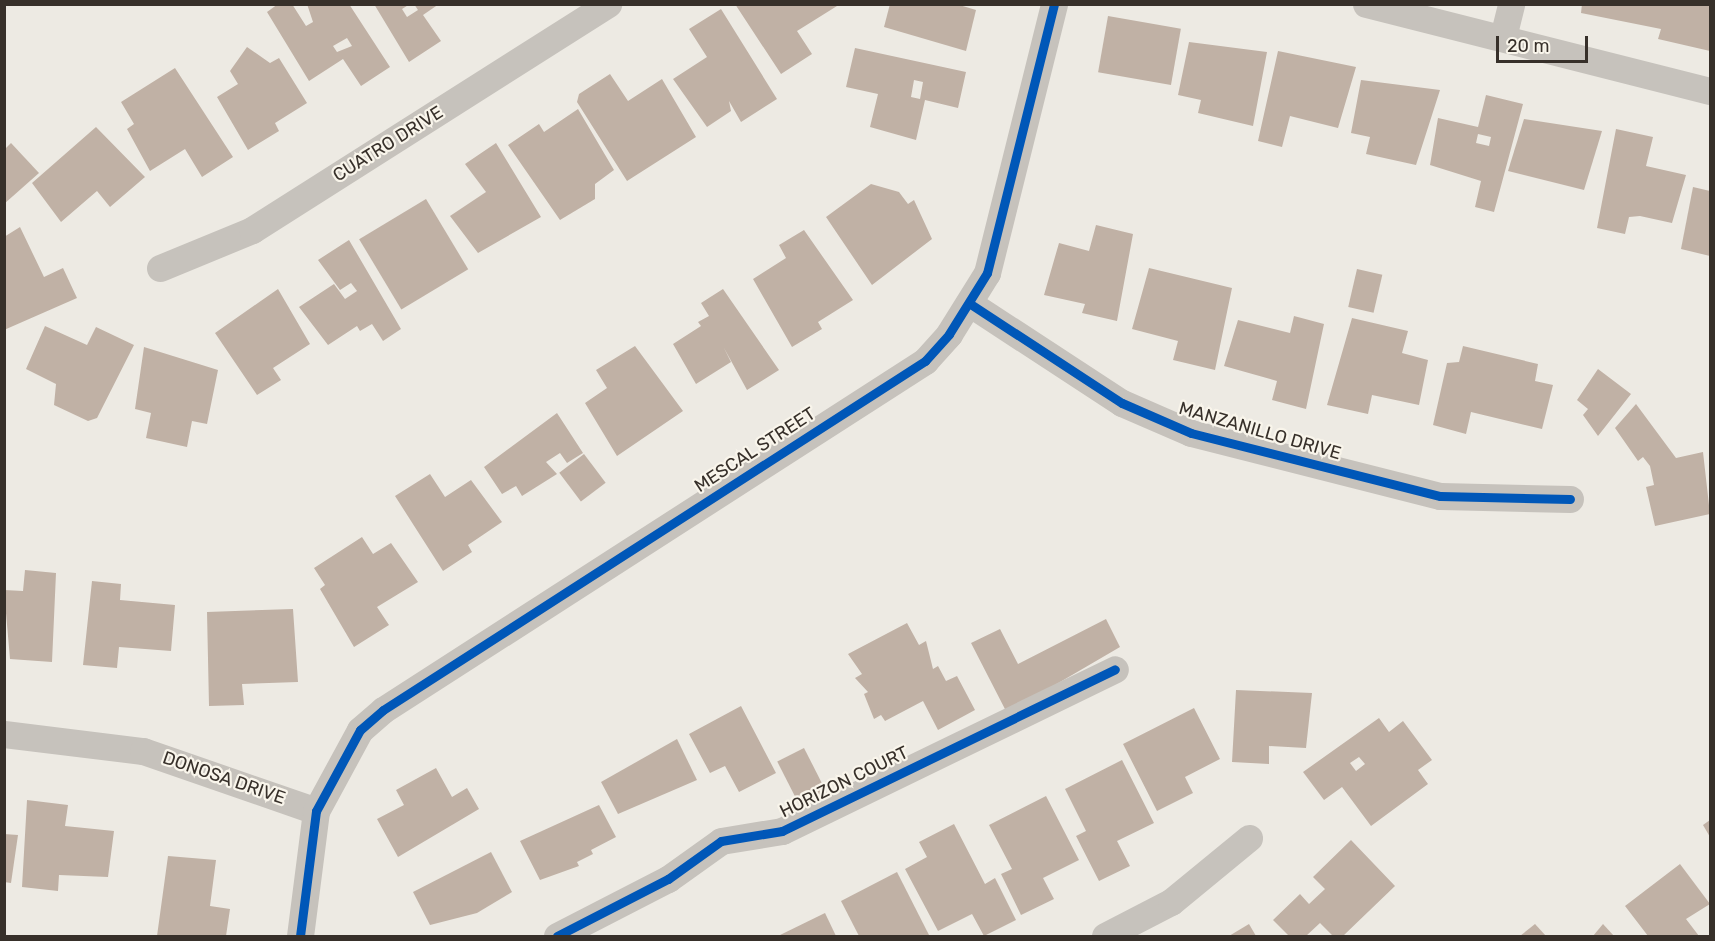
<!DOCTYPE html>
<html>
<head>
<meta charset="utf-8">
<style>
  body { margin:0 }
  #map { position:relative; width:1715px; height:941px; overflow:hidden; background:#edeae3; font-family:Rubik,sans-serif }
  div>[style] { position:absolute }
  .building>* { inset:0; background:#c0b1a5; transform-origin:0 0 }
  .street>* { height:27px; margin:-13.5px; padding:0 13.5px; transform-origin:13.5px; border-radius:13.5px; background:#c6c2bc }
  .cycleway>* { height:9px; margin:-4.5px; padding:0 4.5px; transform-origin:4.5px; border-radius:4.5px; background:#0057b8 }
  span { translate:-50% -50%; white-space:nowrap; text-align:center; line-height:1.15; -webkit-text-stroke:4.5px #f9f5eb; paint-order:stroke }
  .street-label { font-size:18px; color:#37302a }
  .frame { position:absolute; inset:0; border:6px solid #37302a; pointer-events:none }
  .scale { position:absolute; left:1496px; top:36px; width:92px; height:27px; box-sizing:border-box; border:3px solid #37302a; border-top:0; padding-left:8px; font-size:18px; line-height:21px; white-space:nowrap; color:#37302a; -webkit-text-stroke:4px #f9f5eb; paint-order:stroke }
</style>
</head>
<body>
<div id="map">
  <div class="building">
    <i style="clip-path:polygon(evenodd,278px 4px,292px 4px,306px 26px,313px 22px,307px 4px,349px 4px,390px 67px,361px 86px,343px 59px,309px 81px,267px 12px,278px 4px,347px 38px,352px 46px,337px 52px,333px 46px,347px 38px)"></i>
    <i style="clip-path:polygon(374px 4px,410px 4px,402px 9px,407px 17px,418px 10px,414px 4px,439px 4px,423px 15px,441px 41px,409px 62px)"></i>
    <i style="clip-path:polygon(735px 4px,836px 4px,837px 6px,797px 31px,812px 54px,781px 74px)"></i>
    <i style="clip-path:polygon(890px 4px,956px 4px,976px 10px,966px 51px,884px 27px)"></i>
    <i style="clip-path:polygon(1582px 4px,1710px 4px,1710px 51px,1658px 39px,1661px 29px,1581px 13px)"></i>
    <i style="clip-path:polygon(721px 9px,777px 99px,741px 122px,729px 101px,731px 111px,707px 127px,673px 79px,707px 57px,689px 29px)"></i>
    <i style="left:1108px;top:16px;width:74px;height:57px;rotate:10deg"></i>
    <i style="clip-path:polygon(1189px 42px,1267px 52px,1253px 126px,1198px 113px,1201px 100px,1178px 95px)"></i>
    <i style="clip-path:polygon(247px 47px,270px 63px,279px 58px,307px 103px,275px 123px,279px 131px,248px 150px,217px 97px,238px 84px,230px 71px)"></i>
    <i style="clip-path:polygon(evenodd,855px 48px,966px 72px,958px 108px,925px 100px,916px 140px,870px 127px,878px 94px,846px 87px,855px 48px,914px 80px,923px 82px,920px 99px,911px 97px,914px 80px)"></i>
    <i style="clip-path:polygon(1278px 51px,1356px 67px,1338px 128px,1290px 116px,1282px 147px,1258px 141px)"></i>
    <i style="clip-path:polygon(175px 68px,233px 157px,202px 177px,185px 149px,150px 171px,127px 129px,134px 124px,121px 102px)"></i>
    <i style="clip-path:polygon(610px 74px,628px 101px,662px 79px,696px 137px,627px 181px,577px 102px,579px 94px)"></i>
    <i style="clip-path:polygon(1361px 80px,1440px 90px,1416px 165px,1366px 154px,1370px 137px,1351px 133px)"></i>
    <i style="clip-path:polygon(evenodd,1486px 95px,1523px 104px,1494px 212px,1475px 207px,1481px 181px,1430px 165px,1438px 118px,1478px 127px,1486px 95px,1478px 134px,1491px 137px,1489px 146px,1476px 143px,1478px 134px)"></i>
    <i style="clip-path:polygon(578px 109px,614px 170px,595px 184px,595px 199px,560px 220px,508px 145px,539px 124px,544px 132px)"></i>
    <i style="clip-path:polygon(1524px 119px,1602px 131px,1584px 190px,1508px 171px)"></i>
    <i style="clip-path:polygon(96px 127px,145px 177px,110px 207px,97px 191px,61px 222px,32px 183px)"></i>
    <i style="clip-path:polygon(1616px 129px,1653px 137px,1646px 166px,1686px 175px,1672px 223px,1640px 216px,1629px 217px,1625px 234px,1597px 228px)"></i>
    <i style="clip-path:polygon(11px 143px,39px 173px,4px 204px,4px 150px)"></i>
    <i style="clip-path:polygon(496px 143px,541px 217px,478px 253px,450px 216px,486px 192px,465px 164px)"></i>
    <i style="clip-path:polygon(871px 184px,899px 192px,908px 204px,914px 200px,932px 239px,872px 285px,826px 217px)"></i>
    <i style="clip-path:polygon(1693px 187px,1710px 191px,1710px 256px,1681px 249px)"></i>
    <i style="left:426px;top:199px;width:82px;height:78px;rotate:59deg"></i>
    <i style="clip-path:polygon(1096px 225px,1133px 234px,1117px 321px,1082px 313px,1085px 304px,1044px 295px,1059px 243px,1089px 251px)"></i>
    <i style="clip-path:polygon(20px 227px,44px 277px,63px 268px,77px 298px,4px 330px,4px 237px)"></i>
    <i style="clip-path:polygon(804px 230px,853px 300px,818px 322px,822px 329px,792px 347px,753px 279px,786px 258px,779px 245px)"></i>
    <i style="clip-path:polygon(349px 240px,401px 329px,383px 341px,372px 324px,360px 331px,357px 326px,328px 345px,299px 307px,334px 284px,345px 299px,357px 291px,351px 283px,340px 290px,318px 260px)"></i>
    <i style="clip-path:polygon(1149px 268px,1232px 288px,1215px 370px,1173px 360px,1178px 341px,1132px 329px)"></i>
    <i style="left:1357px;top:269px;width:26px;height:39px;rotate:13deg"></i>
    <i style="clip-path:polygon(278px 289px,310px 344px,273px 368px,281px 380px,257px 395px,215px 333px)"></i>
    <i style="clip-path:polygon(723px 289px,779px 370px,747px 390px,724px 348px,731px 362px,696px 384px,673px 344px,701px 326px,698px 322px,709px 316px,701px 303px)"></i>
    <i style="clip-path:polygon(1294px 316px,1324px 324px,1306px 409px,1272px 400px,1277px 381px,1224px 366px,1238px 320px,1290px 333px)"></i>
    <i style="clip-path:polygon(1352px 318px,1408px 331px,1402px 353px,1428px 360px,1419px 405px,1372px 395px,1368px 414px,1327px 405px)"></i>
    <i style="clip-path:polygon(45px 326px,87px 345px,96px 327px,134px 345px,97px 418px,88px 421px,54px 405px,56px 384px,26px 369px)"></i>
    <i style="clip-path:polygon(635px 346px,683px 411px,617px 456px,585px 403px,607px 388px,596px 370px)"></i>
    <i style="clip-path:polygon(1463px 346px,1538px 364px,1535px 381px,1553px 385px,1542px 429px,1471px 412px,1466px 434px,1433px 425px,1447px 363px,1459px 362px)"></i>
    <i style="clip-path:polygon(144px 347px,218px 370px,207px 424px,192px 421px,187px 447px,146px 438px,151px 413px,135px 409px)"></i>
    <i style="clip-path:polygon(1598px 369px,1631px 394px,1598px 436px,1583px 415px,1588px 409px,1577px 400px)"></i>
    <i style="clip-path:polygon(1636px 404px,1676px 458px,1703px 452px,1710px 514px,1655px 526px,1646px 487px,1654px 485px,1650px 466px,1643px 457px,1638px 461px,1615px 428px)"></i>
    <i style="clip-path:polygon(557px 413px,583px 453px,567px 463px,560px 453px,546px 462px,557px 474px,522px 496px,516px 486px,502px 494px,484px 467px)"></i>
    <i style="left:584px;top:454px;width:36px;height:31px;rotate:53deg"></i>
    <i style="clip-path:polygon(430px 474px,445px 497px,471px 480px,502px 522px,468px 545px,472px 552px,443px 571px,395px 496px)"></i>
    <i style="clip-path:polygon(362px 537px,373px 554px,391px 543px,418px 582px,377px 607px,389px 625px,354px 647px,320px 589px,325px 585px,314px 568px)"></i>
    <i style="clip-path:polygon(25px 570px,56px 573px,52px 662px,10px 659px,4px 590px,23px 591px)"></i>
    <i style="clip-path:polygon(92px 581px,121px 584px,120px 600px,175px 605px,171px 651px,119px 647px,117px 668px,83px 665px)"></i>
    <i style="clip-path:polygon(293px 609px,298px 682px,242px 684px,244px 705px,209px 706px,207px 612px)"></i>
    <i style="clip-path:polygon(1106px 619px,1120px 647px,1007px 713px,971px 643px,1000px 629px,1018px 664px)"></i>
    <i style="clip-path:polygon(907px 623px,919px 645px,926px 641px,933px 669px,938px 666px,946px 681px,957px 676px,975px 710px,938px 730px,923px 701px,885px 721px,881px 715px,874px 719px,864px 694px,868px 692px,855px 678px,862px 674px,848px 654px)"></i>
    <i style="clip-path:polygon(1236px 690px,1312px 693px,1306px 748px,1269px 746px,1269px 764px,1232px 762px)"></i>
    <i style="clip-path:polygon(741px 706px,776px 773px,739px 792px,725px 766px,710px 773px,689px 734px)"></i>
    <i style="clip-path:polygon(1194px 708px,1220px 759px,1185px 777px,1193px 793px,1157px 811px,1123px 744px)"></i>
    <i style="clip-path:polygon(evenodd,1379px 718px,1389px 732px,1403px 721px,1432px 760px,1418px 770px,1428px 784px,1371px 826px,1342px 787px,1324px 800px,1303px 772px,1379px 718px,1359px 757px,1365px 764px,1356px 771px,1350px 763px,1359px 757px)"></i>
    <i style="clip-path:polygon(677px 739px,697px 780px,618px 814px,601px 782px)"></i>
    <i style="left:804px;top:748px;width:56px;height:30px;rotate:63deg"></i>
    <i style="clip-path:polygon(1122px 760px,1154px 823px,1117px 841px,1130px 866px,1099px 881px,1076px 836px,1086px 831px,1065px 789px)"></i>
    <i style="clip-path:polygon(436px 768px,452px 797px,467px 788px,479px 809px,398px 857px,377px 819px,404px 805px,396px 790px)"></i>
    <i style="clip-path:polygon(1046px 796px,1079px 860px,1043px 878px,1054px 899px,1021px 915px,1001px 874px,1012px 869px,989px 825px)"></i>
    <i style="clip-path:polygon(27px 800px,68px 805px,65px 826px,114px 831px,108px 877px,59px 875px,58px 891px,22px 887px)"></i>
    <i style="clip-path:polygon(599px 805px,616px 837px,591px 850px,593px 854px,577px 862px,579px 866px,540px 880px,520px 841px)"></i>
    <i style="clip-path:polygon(1710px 820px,1710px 837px,1703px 825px)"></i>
    <i style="clip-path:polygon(954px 824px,985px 884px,995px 878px,1016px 920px,984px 936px,972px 914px,938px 931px,905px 869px,927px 857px,919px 842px)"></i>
    <i style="clip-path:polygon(4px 834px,18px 835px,11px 883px,4px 882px)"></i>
    <i style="clip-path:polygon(1351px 840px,1395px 886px,1343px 936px,1333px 936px,1320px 923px,1306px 936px,1289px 936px,1273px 920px,1300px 894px,1309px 904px,1325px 889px,1313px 877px)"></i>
    <i style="clip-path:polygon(491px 852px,512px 892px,477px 913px,430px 925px,413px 892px)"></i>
    <i style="clip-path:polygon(168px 856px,216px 860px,210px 906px,230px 909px,226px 936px,157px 936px)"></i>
    <i style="clip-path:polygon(1680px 864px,1710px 904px,1686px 919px,1699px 936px,1648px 936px,1625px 906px)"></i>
    <i style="clip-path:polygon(897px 872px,929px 935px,859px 936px,841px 901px)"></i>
    <i style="clip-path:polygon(825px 913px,836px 936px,778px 936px)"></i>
    <i style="clip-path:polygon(1249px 924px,1256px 936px,1229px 936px)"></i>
    <i style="clip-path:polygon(1535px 924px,1546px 936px,1520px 936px)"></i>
    <i style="clip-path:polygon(1603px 924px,1614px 936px,1593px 936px)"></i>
  </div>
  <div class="street">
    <i style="left:1366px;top:4px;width:355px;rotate:14.2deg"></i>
    <i style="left:1503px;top:37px;width:34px;rotate:-76deg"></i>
    <i style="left:160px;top:268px;width:100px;rotate:-22.4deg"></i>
    <i style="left:252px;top:230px;width:422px;rotate:-32.4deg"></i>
    <i style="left:972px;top:305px;width:179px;rotate:33.2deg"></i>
    <i style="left:1122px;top:403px;width:75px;rotate:23.5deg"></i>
    <i style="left:1191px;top:433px;width:257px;rotate:14.2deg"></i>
    <i style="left:1440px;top:496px;width:130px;rotate:1.3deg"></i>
    <i style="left:4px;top:734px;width:140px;rotate:7deg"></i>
    <i style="left:143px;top:751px;width:183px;rotate:19.1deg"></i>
    <i style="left:300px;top:936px;width:126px;rotate:-82.7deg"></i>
    <i style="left:316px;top:811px;width:92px;rotate:-61.5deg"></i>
    <i style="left:360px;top:730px;width:30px;rotate:-41deg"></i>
    <i style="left:383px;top:710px;width:645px;rotate:-32.78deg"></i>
    <i style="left:925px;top:361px;width:36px;rotate:-48deg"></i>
    <i style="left:949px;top:334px;width:72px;rotate:-58.1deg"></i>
    <i style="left:987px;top:273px;width:277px;rotate:-76deg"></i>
    <i style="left:557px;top:936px;width:125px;rotate:-27.2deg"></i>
    <i style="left:668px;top:879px;width:65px;rotate:-35.6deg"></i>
    <i style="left:721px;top:841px;width:62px;rotate:-9.3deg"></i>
    <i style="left:782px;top:831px;width:370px;rotate:-25.9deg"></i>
    <i style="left:1105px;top:936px;width:74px;rotate:-27.3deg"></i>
    <i style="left:1171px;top:902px;width:101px;rotate:-39.4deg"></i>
  </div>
  <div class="cycleway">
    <i style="left:972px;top:305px;width:179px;rotate:33.2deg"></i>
    <i style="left:1122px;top:403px;width:75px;rotate:23.5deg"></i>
    <i style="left:1191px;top:433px;width:257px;rotate:14.2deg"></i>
    <i style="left:1440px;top:496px;width:130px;rotate:1.3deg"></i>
    <i style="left:300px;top:936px;width:126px;rotate:-82.7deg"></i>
    <i style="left:316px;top:811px;width:92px;rotate:-61.5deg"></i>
    <i style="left:360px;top:730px;width:30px;rotate:-41deg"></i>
    <i style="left:383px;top:710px;width:645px;rotate:-32.78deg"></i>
    <i style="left:925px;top:361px;width:36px;rotate:-48deg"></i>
    <i style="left:949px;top:334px;width:72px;rotate:-58.1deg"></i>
    <i style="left:987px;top:273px;width:277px;rotate:-76deg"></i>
    <i style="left:557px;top:936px;width:125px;rotate:-27.2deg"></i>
    <i style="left:668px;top:879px;width:65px;rotate:-35.6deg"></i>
    <i style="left:721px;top:841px;width:62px;rotate:-9.3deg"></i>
    <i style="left:782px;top:831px;width:370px;rotate:-25.9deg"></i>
  </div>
  <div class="street-label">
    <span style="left:388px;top:144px;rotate:-32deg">CUATRO DRIVE</span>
    <span style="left:1260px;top:431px;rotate:16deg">MANZANILLO DRIVE</span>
    <span style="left:755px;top:450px;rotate:-33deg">MESCAL STREET</span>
    <span style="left:224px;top:778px;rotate:19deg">DONOSA DRIVE</span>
    <span style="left:844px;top:782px;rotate:-26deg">HORIZON COURT</span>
  </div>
  <div class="frame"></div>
  <div class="scale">20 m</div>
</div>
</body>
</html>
